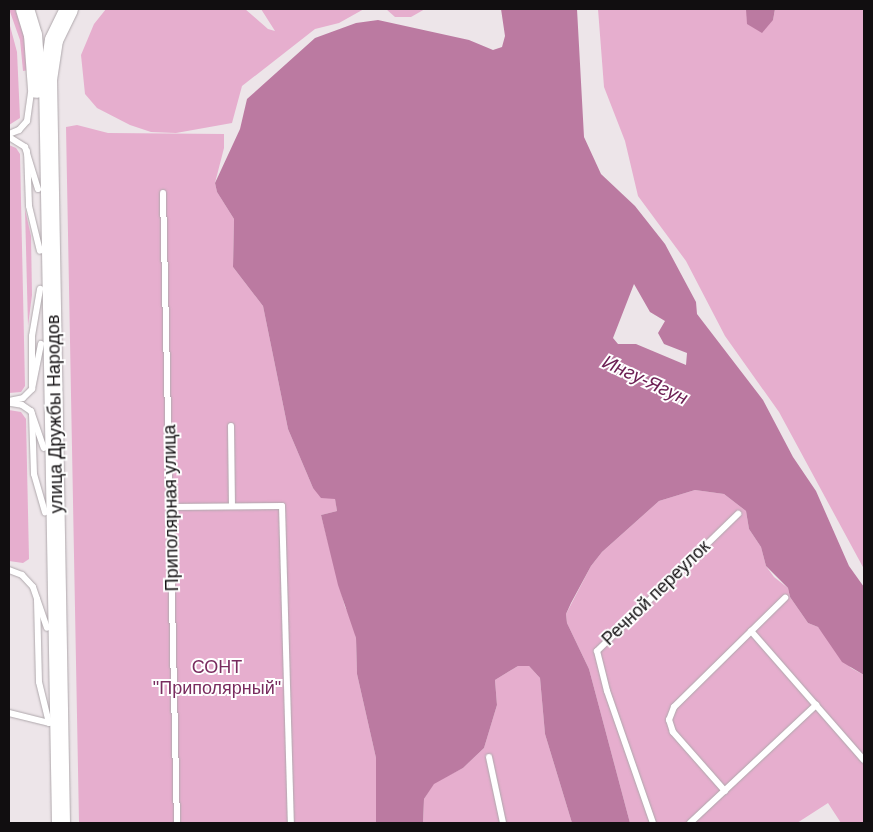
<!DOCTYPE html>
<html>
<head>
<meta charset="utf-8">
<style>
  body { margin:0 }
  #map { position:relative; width:873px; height:832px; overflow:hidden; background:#ede5e9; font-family:Helvetica,sans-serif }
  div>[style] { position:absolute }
  .green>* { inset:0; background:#e6aece }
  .water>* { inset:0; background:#bb7aa1 }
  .roads { filter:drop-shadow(0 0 1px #afa8ac) drop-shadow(0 0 1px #afa8ac) }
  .lane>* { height:6px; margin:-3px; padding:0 3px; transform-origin:3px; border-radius:3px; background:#fff }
  .secondary>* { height:18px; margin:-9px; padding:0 9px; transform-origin:9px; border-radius:9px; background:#fff }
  span { translate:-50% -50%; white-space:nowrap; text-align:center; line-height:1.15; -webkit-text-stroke:4px #fff; paint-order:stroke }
  .street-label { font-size:18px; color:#110e10 }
  .park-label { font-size:18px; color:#792c5f }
  .water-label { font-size:19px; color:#6e2155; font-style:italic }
  .frame { position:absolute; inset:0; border:10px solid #110e10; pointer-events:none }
</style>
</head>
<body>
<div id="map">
  <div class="green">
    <i style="clip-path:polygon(9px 9px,15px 9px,18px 15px,27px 43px,29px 70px,23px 71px,20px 40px)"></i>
    <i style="clip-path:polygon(106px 9px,245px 9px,268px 29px,275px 31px,261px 9px,364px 9px,339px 23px,315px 29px,242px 86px,232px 123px,176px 133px,151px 132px,130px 125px,97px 108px,85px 94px,81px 55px,94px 24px)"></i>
    <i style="clip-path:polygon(386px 9px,425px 9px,411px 17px,395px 17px)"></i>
    <i style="clip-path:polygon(598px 9px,746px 9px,773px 20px,775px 9px,864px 9px,864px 569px,779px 412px,725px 336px,686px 261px,638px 196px,625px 141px,604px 87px)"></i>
    <i style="clip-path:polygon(9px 22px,17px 52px,20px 118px,9px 125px)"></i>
    <i style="clip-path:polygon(77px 125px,108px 133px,224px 134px,224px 148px,215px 183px,217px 192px,234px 219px,233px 267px,263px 306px,288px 429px,313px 488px,335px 498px,337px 511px,321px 515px,345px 607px,352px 620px,356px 638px,357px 674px,376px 758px,376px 823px,79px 823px,66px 127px)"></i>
    <i style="clip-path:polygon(9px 145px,16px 148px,20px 154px,25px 386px,21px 392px,9px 393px)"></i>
    <i style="clip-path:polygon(25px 209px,31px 236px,32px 295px,28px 326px)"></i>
    <i style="clip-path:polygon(9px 410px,21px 412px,26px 419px,29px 559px,23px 563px,9px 561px)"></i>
    <i style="clip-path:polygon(695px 490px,724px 494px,746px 511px,749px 529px,761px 547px,766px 566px,774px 577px,788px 588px,790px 597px,808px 623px,818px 627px,851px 668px,864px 675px,864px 823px,841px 823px,828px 803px,797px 823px,630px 823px,589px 669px,567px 623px,566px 614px,591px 566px,602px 552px,659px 501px)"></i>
    <i style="clip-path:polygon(518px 666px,529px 666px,540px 678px,545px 734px,572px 823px,423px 823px,424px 799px,434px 783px,463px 768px,484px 748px,497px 705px,495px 680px)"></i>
  </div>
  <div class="water">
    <i style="clip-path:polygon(evenodd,501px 9px,577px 9px,584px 137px,601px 174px,635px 206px,665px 244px,696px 302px,697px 314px,763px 400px,793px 457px,816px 491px,849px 566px,864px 587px,864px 675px,842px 662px,818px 627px,808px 623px,790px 597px,788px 588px,766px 566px,761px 547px,749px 529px,746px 511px,724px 494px,695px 490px,659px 501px,602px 552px,591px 566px,571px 603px,566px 614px,567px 623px,589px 669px,630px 823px,572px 823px,545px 734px,540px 678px,529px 666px,518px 666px,495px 680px,497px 705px,484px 748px,463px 768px,434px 784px,424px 799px,423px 823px,376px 823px,376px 758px,357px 674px,356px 638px,338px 585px,321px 515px,337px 511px,335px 499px,321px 498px,313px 488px,288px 429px,263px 306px,233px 267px,234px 219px,217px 192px,215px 183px,240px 129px,247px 99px,315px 38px,356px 23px,378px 20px,469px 40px,493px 50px,502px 47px,505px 36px,501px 9px,634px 284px,650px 312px,665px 321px,658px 333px,664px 344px,687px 353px,686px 365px,636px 344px,618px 344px,613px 338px,634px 284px)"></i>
    <i style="clip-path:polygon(775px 9px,773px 20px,762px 33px,747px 24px,746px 9px)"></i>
  </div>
  <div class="roads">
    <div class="lane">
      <i style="left:9px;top:134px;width:11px;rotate:-22deg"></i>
      <i style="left:19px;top:130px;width:12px;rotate:-48deg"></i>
      <i style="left:27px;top:121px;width:34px;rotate:-82deg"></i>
      <i style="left:9px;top:137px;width:19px;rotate:32deg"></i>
      <i style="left:25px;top:147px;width:44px;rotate:72.8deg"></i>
      <i style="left:27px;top:151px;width:55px;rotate:87.9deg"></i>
      <i style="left:29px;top:206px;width:46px;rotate:76.3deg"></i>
      <i style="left:163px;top:193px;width:630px;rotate:88.73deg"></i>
      <i style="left:32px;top:386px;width:50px;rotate:-90deg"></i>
      <i style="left:32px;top:336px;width:48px;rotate:-80.3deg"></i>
      <i style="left:9px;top:401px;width:14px;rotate:-12deg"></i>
      <i style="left:23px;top:398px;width:13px;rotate:-45deg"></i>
      <i style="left:32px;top:389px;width:46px;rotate:-78.7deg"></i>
      <i style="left:11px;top:403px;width:11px;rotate:10deg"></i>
      <i style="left:22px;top:405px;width:11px;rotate:34deg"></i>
      <i style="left:31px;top:411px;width:39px;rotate:71deg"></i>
      <i style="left:32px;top:414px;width:60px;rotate:88.1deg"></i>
      <i style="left:34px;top:474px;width:40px;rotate:74deg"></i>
      <i style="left:231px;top:426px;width:79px;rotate:89.3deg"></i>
      <i style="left:172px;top:507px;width:110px;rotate:-0.5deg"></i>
      <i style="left:282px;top:506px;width:317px;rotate:88.4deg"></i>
      <i style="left:9px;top:570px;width:14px;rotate:21deg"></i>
      <i style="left:22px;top:575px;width:16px;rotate:47deg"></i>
      <i style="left:33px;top:587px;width:43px;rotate:71.1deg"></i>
      <i style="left:751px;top:631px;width:171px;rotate:48.8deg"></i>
      <i style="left:9px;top:713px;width:41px;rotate:14deg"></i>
      <i style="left:49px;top:723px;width:42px;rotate:-103.7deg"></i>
      <i style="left:39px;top:682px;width:83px;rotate:-91.4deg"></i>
      <i style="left:489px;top:757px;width:67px;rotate:78deg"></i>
      <i style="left:725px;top:791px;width:79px;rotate:-131.4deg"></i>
      <i style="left:673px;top:732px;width:13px;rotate:-108deg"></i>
      <i style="left:669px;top:720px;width:14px;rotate:-69deg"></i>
      <i style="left:674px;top:707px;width:156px;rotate:-44.5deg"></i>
      <i style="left:653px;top:823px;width:140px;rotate:-109.2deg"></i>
      <i style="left:607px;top:691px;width:41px;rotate:-104deg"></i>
      <i style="left:597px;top:651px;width:197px;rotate:-44.2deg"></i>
      <i style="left:690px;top:823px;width:173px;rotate:-43.1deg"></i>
    </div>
    <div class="secondary">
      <i style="left:25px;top:9px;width:27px;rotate:73deg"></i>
      <i style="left:33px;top:35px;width:54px;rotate:85.8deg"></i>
      <i style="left:61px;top:823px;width:743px;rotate:-91deg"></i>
      <i style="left:48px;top:80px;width:40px;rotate:-81.5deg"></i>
      <i style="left:54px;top:40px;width:34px;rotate:-64deg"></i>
    </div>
  </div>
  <div class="street-label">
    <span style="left:55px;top:414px;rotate:-91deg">улица Дружбы Народов</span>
    <span style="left:171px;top:508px;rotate:-91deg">Приполярная улица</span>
    <span style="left:656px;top:593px;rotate:-44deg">Речной переулок</span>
  </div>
  <div class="park-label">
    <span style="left:217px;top:678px">СОНТ<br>"Приполярный"</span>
  </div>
  <div class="water-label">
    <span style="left:645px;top:380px;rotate:25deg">Ингу-Ягун</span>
  </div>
  <div class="frame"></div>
</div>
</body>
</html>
